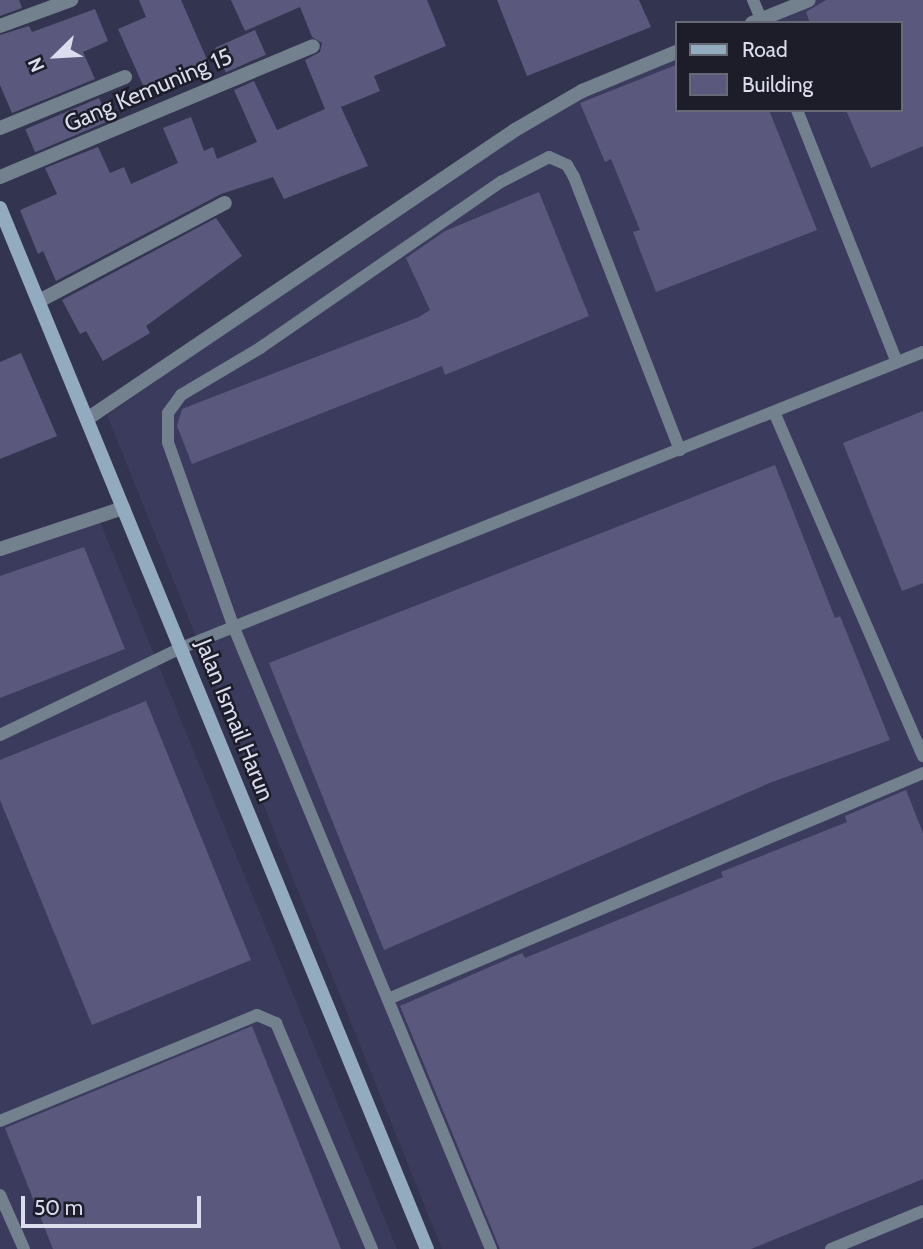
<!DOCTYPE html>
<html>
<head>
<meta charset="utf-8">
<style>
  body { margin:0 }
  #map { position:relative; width:923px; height:1249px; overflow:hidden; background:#33344f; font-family:Cabin,sans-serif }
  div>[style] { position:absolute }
  .built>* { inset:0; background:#3b3c5d }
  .building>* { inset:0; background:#5a597d; transform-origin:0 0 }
  .lane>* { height:12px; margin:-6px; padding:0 6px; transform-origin:6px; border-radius:6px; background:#72818d }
  .street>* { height:14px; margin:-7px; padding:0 7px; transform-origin:7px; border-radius:7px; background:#72818d }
  .secondary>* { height:14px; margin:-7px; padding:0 7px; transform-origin:7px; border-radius:7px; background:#93abbe }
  span { translate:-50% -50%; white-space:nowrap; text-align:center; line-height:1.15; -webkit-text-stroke:5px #1c1d29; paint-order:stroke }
  .street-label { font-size:23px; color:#dbdced }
  .legend { position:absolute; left:675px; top:21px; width:228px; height:91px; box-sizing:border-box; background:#1c1d29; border:2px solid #686977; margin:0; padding:9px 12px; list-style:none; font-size:21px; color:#dbdced }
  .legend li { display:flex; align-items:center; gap:14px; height:35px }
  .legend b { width:35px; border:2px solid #686977 }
  .north { position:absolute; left:21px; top:21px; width:70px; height:70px; -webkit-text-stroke:5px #1c1d29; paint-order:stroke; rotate:246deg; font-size:19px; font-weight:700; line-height:28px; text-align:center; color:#dbdced }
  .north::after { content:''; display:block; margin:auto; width:24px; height:32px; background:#dbdced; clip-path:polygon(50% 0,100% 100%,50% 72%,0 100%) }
  .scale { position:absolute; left:21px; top:1196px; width:180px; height:32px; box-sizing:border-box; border:4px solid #dbdced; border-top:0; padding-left:9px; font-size:21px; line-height:24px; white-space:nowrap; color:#dbdced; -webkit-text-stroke:5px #1c1d29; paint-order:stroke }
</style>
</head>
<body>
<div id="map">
  <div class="built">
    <i style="clip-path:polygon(808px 0,923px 0,923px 1249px,442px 1249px,107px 415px,560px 100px,676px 53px,676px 110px,900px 110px,900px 23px,752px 23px)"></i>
    <i style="clip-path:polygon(100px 522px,397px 1249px,0 1249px,0 556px)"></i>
  </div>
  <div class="building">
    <i style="clip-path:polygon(0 0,19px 0,22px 8px,0 16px)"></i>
    <i style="clip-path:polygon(139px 0,181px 0,209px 64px,146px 92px,118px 29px,146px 17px)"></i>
    <i style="clip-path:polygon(231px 0,427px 0,446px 46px,374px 76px,380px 91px,341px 107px,368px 166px,284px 199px,273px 177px,221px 194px,56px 281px,43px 251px,38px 254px,20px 210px,57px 194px,45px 168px,98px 147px,110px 173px,124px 167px,131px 184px,178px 163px,163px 128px,191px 117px,204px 151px,213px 147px,217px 159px,257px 142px,234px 90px,254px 81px,277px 130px,325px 109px,305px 60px,320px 52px,322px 43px,312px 37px,300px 7px,245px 31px)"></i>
    <i style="clip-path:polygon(497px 0,639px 0,651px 27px,527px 76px)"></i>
    <i style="clip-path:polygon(826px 0,923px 0,923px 146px,871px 168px,846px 110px,900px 110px,900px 23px,810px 23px,806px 12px)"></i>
    <i style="clip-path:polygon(95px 9px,108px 41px,83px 52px,95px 79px,12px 113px,0 85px,0 35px,29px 26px,32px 32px)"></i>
    <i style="left:255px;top:30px;width:27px;height:44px;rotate:66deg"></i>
    <i style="clip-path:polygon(676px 65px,676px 110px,769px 110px,817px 230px,656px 292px,633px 232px,640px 230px,611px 159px,605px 162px,580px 103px)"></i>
    <i style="left:99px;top:98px;width:25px;height:80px;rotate:67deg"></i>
    <i style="clip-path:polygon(539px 192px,589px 316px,445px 375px,442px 366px,192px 464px,177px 426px,182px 409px,419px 317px,430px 310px,406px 258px,445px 231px)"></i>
    <i style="clip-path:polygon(216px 218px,242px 256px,146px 326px,150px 333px,103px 361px,86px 331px,80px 334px,62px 300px)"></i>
    <i style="clip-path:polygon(21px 353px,57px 436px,0 459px,0 362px)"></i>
    <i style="clip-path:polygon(923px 411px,923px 583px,902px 591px,843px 443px)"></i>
    <i style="clip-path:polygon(775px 465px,835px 618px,840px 616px,890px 740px,772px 782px,384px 950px,269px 663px)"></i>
    <i style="clip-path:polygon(84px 547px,125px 649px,0 698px,0 576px)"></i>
    <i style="clip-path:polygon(146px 701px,251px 960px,92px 1025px,0 800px,0 760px)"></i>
    <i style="clip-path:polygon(906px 790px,923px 833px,923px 1179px,751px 1249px,500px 1249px,400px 1006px,522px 953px,525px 958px,723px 877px,721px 872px,847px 822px,845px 816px)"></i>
    <i style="clip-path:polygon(252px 1026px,341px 1249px,53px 1249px,5px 1128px)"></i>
  </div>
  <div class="lane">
    <i style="left:753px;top:0;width:25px;rotate:67deg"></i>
    <i style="left:797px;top:110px;width:271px;rotate:68.4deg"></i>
    <i style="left:774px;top:412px;width:375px;rotate:66.6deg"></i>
    <i style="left:0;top:735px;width:201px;rotate:-25.7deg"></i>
    <i style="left:181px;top:648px;width:799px;rotate:-21.75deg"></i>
    <i style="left:388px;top:999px;width:581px;rotate:-22.9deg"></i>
    <i style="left:0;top:1121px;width:278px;rotate:-22.4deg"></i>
    <i style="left:257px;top:1015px;width:21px;rotate:23deg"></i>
    <i style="left:276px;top:1023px;width:246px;rotate:67deg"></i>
    <i style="left:0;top:1195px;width:59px;rotate:66deg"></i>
    <i style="left:491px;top:1249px;width:672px;rotate:-112.48deg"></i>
    <i style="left:234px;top:628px;width:196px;rotate:-109.6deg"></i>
    <i style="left:168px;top:443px;width:30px;rotate:-90deg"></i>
    <i style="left:168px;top:413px;width:22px;rotate:-54deg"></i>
    <i style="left:181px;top:395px;width:92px;rotate:-30.7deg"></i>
    <i style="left:260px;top:348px;width:293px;rotate:-34.6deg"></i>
    <i style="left:501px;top:182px;width:54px;rotate:-27.5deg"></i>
    <i style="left:549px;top:157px;width:20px;rotate:24deg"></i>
    <i style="left:567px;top:165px;width:14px;rotate:60deg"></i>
    <i style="left:574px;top:177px;width:293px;rotate:68.8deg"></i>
    <i style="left:831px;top:1249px;width:100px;rotate:-22.4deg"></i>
  </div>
  <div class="street">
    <i style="left:752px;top:23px;width:61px;rotate:-22deg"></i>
    <i style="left:0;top:26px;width:76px;rotate:-20.1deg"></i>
    <i style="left:0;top:128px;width:135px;rotate:-22.2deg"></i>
    <i style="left:0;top:177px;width:339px;rotate:-22.7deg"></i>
    <i style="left:39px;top:301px;width:210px;rotate:-27.8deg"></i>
    <i style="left:87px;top:419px;width:516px;rotate:-34.03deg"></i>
    <i style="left:515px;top:130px;width:78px;rotate:-30.2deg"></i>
    <i style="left:582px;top:91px;width:102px;rotate:-22.5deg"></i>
    <i style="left:0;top:549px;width:130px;rotate:-18.4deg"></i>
  </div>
  <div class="secondary">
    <i style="left:0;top:208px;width:1125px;rotate:67.7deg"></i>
  </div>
  <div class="street-label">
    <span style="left:148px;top:90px;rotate:-23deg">Gang Kemuning 15</span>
    <span style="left:235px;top:720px;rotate:68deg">Jalan Ismail Harun</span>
  </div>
  <ul class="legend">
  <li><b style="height:9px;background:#93abbe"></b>Road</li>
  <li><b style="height:19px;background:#5a597d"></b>Building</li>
  </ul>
  <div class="north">N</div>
  <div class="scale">50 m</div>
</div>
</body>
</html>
